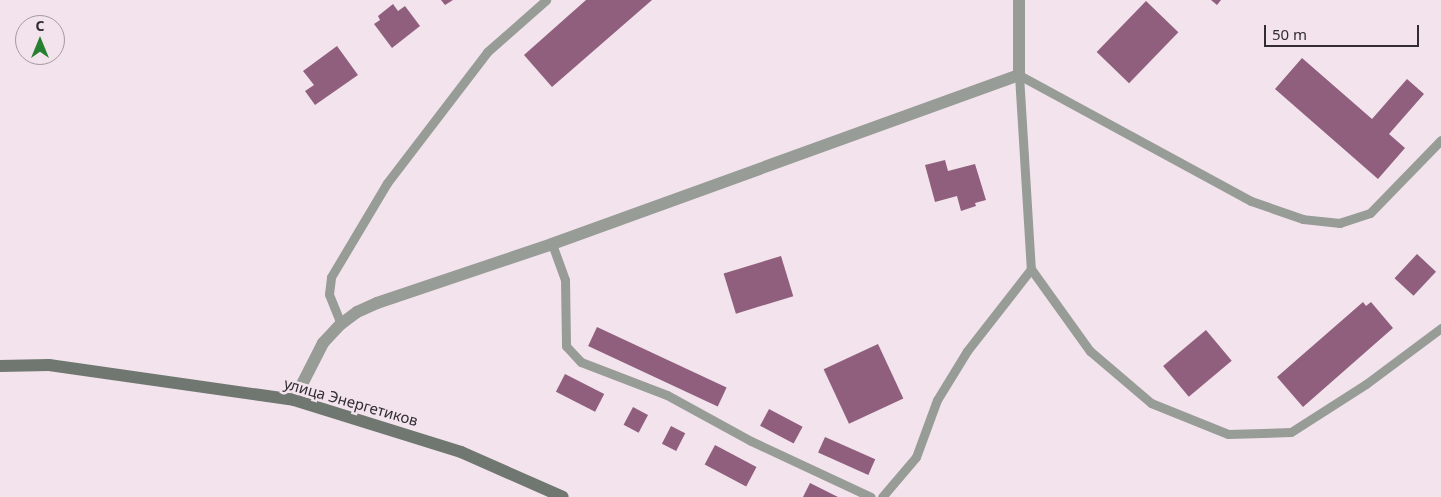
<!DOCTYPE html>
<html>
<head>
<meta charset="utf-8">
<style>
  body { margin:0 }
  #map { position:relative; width:1441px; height:497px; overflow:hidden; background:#f2e3ec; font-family:"Noto Sans",sans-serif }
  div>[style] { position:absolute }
  .building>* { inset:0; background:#905f7e; transform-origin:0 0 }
  .lane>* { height:9px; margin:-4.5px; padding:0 4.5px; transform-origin:4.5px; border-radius:4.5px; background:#979c97 }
  .street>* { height:12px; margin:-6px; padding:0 6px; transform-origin:6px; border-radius:6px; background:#979c97 }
  .secondary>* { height:12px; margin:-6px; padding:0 6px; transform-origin:6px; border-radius:6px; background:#707770 }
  span { translate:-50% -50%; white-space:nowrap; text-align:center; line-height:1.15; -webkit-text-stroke:5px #f2e3ec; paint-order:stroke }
  .street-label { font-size:15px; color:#322d30 }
  .north { position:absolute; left:15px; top:15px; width:50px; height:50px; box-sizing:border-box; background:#f2e3ec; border:1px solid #a59aa1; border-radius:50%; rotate:0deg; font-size:14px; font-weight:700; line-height:20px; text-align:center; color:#322d30 }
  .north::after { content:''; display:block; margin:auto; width:18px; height:22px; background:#268030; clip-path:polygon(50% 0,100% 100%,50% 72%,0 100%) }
  .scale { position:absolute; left:1264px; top:25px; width:155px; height:22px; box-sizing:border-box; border:2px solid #322d30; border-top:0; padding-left:6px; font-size:15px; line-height:18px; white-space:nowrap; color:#322d30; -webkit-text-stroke:4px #f2e3ec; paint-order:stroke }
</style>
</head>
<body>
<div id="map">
  <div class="building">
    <i style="clip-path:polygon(441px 0,453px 0,445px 5px)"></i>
    <i style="clip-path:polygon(586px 0,652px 0,552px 87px,524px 55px)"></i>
    <i style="clip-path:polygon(1211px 0,1221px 0,1217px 5px)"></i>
    <i style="left:1146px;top:1px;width:45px;height:71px;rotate:44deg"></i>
    <i style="clip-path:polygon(393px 4px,398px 11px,405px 6px,420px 26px,392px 48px,374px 24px,380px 20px,378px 16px)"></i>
    <i style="clip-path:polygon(337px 46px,358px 75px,315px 105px,305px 91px,314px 85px,303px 71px)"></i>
    <i style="clip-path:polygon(1302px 58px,1372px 119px,1407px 79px,1424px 94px,1389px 134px,1405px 148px,1378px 179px,1275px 89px)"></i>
    <i style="clip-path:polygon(945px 160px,948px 171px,975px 164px,986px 200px,975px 203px,976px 206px,961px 211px,957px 196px,935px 202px,925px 165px)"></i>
    <i style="left:1417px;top:254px;width:26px;height:33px;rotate:43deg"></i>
    <i style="left:781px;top:256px;width:42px;height:60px;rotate:73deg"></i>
    <i style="clip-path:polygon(1363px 302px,1366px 306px,1371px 302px,1393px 328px,1303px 407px,1277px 377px)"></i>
    <i style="left:597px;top:327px;width:143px;height:21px;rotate:25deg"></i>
    <i style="left:1206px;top:330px;width:40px;height:56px;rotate:50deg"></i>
    <i style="left:878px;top:344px;width:60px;height:60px;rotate:65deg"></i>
    <i style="left:565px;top:374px;width:44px;height:20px;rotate:27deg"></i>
    <i style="left:633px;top:407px;width:17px;height:20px;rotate:28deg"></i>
    <i style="left:769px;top:409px;width:38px;height:19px;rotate:28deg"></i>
    <i style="left:671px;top:426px;width:16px;height:20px;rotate:27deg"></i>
    <i style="left:825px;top:437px;width:55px;height:17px;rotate:24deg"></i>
    <i style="left:715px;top:445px;width:47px;height:22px;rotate:28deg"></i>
    <i style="clip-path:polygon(810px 483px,838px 497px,803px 497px)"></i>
  </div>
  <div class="lane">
    <i style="left:1441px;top:140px;width:102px;rotate:134.2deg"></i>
    <i style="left:1370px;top:213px;width:32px;rotate:162deg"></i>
    <i style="left:1340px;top:223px;width:37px;rotate:-174deg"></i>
    <i style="left:1303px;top:219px;width:55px;rotate:-160.9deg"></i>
    <i style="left:1251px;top:201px;width:264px;rotate:-151.5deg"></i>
    <i style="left:1019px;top:75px;width:194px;rotate:86.5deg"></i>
    <i style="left:1031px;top:269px;width:101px;rotate:54.3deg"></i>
    <i style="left:1090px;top:351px;width:80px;rotate:40.4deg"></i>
    <i style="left:1151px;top:403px;width:83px;rotate:21.9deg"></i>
    <i style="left:1228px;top:434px;width:63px;rotate:-1.8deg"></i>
    <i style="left:1291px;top:432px;width:89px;rotate:-32.6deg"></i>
    <i style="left:1366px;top:384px;width:94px;rotate:-36.7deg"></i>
    <i style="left:552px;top:244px;width:38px;rotate:70deg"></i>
    <i style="left:565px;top:280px;width:66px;rotate:89.1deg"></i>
    <i style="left:566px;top:346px;width:22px;rotate:47deg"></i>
    <i style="left:581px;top:362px;width:92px;rotate:21deg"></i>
    <i style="left:667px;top:395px;width:96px;rotate:28.7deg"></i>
    <i style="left:751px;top:441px;width:132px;rotate:25deg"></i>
    <i style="left:341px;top:324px;width:32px;rotate:-112deg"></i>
    <i style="left:329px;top:294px;width:17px;rotate:-83deg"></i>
    <i style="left:331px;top:277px;width:109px;rotate:-59.2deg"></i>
    <i style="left:387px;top:183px;width:165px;rotate:-52.6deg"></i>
    <i style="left:487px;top:52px;width:79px;rotate:-41.4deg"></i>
    <i style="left:882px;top:497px;width:52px;rotate:-49.6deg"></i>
    <i style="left:916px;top:457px;width:61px;rotate:-69.8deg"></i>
    <i style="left:937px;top:400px;width:57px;rotate:-58.5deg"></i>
    <i style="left:967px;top:351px;width:104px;rotate:-52deg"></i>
  </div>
  <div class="street">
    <i style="left:294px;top:400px;width:64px;rotate:-63deg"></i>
    <i style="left:323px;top:343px;width:26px;rotate:-47deg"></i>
    <i style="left:341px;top:324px;width:20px;rotate:-37deg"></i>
    <i style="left:357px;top:312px;width:22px;rotate:-24deg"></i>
    <i style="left:377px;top:303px;width:185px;rotate:-18.6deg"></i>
    <i style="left:552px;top:244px;width:497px;rotate:-19.9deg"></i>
    <i style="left:1019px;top:75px;width:75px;rotate:-90deg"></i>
  </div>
  <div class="secondary">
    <i style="left:0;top:366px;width:49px;rotate:-1.2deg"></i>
    <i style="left:49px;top:365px;width:247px;rotate:8.1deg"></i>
    <i style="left:294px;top:400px;width:175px;rotate:17.3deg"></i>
    <i style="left:461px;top:452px;width:111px;rotate:23.8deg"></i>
  </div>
  <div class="street-label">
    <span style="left:351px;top:402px;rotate:16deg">улица Энергетиков</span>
  </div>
  <div class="north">С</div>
  <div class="scale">50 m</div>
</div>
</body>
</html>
